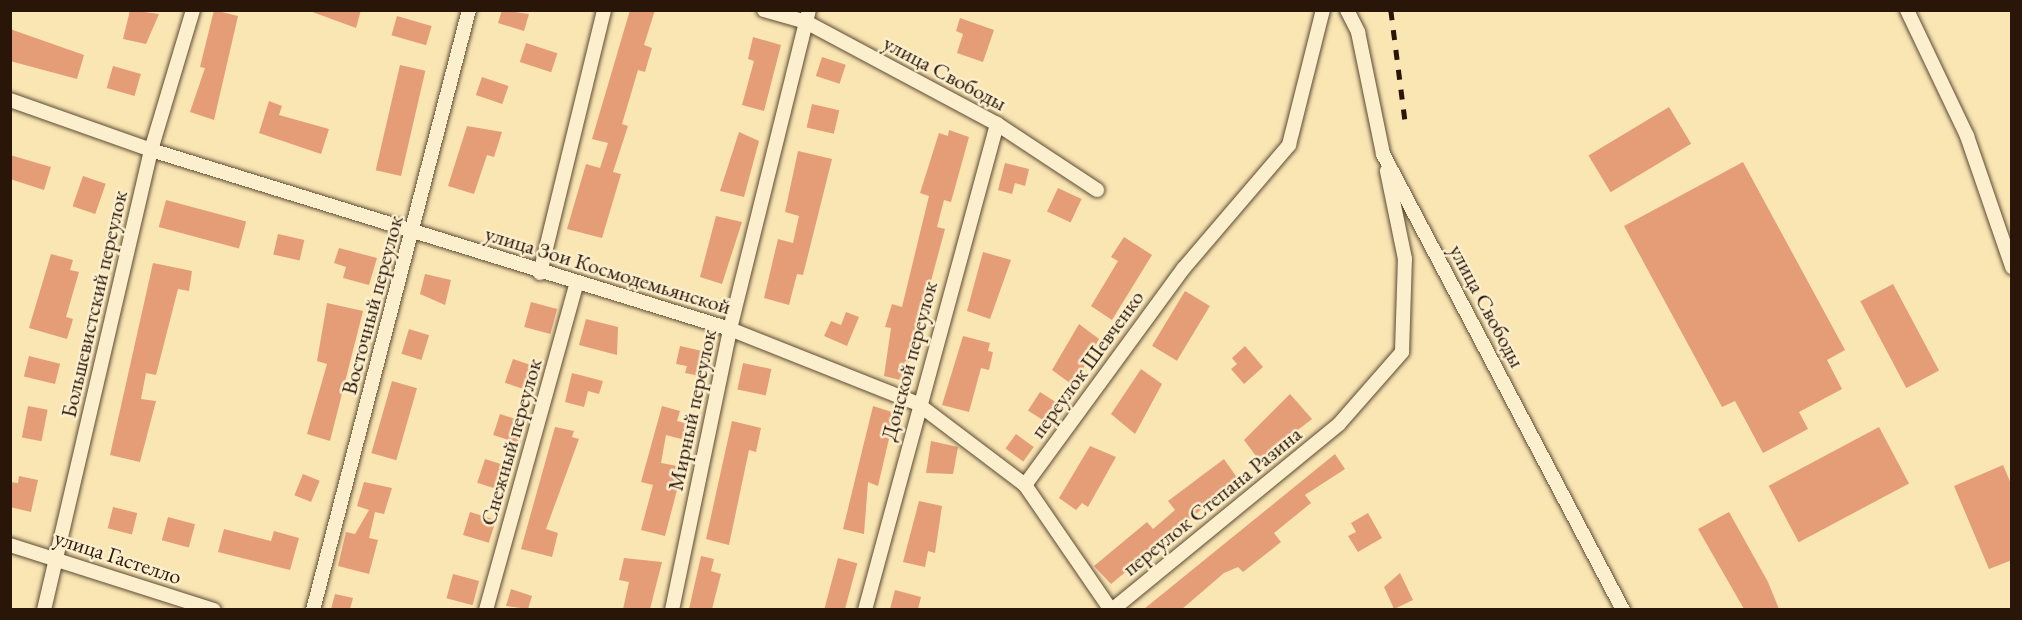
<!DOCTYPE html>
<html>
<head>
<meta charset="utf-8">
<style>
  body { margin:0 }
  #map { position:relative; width:2022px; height:620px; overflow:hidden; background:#fae6b3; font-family:"EB Garamond",serif }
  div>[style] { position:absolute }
  .building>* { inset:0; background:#e59d78; transform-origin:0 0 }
  .roads { filter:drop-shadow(0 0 2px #5d4a34) drop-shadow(0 0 2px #5d4a34) }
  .street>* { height:14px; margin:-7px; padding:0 7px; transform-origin:7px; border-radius:7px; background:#fcefce }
  .rail>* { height:4.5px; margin-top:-2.25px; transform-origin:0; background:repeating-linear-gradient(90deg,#291609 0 10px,transparent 0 20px) }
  span { translate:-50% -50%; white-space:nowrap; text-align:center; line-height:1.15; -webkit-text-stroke:5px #fcefce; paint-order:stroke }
  .street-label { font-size:22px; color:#291609 }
  .frame { position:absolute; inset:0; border:12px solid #291609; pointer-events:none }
</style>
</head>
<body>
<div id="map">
  <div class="building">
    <i style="clip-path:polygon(130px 10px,159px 14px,146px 44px,123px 39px)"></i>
    <i style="clip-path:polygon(214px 10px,238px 16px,214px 120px,190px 112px,205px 68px,200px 67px)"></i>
    <i style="clip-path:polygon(307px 10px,361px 10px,356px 28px)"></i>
    <i style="clip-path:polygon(502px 10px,529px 14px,524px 31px,498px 23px)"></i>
    <i style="clip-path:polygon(630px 10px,655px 10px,644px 45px,652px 48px,645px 72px,638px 70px,622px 124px,628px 126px,613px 172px,621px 174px,602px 238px,567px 229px,586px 164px,600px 168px,608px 143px,592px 139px)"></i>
    <i style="left:397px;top:16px;width:36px;height:20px;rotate:16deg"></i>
    <i style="clip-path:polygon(960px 18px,994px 30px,983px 62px,957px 53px,963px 34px,956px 31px)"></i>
    <i style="clip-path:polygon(10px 29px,84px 55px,77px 79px,10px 61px)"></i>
    <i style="clip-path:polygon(753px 37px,781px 45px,764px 111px,742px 105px,754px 61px,748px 59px)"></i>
    <i style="left:526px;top:43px;width:33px;height:20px;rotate:18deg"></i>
    <i style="left:822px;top:57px;width:25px;height:20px;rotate:18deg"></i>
    <i style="left:400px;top:65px;width:26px;height:108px;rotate:13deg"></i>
    <i style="left:113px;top:66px;width:29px;height:23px;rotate:16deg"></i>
    <i style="left:482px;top:77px;width:28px;height:19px;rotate:19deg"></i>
    <i style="clip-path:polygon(269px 101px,282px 106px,279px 115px,329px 129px,321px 154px,259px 133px)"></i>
    <i style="left:812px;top:104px;width:28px;height:24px;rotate:13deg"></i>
    <i style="left:1669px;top:107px;width:43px;height:94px;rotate:59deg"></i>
    <i style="clip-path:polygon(467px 126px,502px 132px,494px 157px,487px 155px,474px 194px,448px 186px)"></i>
    <i style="clip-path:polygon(949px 130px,969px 137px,951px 202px,944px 200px,937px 227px,945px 229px,904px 381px,884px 376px,891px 328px,885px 327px,892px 304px,902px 307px,929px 196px,920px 193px,939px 133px,948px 136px)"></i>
    <i style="clip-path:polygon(739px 132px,759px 141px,744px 197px,720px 191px)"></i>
    <i style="clip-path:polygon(798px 151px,832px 159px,803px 275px,797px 274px,789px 305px,764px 298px,778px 239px,793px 243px,799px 216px,785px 212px)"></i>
    <i style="clip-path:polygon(10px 155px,51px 167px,44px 190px,10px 179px)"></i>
    <i style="clip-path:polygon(1743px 162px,1845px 350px,1827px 360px,1842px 389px,1799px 412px,1808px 429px,1763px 453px,1735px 401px,1722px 407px,1624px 226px)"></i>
    <i style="clip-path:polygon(1005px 163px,1029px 169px,1025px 186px,1015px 183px,1012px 194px,998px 190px)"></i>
    <i style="left:83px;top:176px;width:24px;height:32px;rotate:19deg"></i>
    <i style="left:1058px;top:188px;width:26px;height:26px;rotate:25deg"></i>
    <i style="left:166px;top:200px;width:83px;height:28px;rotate:15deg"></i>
    <i style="clip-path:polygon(716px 216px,742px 222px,722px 284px,700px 277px)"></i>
    <i style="left:278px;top:234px;width:27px;height:21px;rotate:13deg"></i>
    <i style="clip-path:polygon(1124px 237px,1152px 255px,1112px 320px,1091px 306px,1118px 261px,1111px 257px)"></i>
    <i style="clip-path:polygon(339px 248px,377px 258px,369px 285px,343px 278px,346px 267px,334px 263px)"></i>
    <i style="clip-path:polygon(983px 252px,1011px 260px,990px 319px,967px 311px)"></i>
    <i style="clip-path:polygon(51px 254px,73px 260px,70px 270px,79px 272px,66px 317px,73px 319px,67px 339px,29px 328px)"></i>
    <i style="clip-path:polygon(153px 263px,192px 271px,189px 291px,178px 289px,156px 375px,146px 373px,141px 399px,156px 401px,140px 462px,110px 455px)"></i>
    <i style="clip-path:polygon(425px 274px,451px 280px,445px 305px,420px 294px)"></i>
    <i style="left:1893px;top:284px;width:98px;height:37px;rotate:62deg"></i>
    <i style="left:1185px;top:291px;width:29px;height:64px;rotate:31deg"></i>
    <i style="left:531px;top:302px;width:27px;height:26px;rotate:15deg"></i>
    <i style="clip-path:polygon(327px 303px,363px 311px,330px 441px,307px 434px,327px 364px,317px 361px)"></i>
    <i style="clip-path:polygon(846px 312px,859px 317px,847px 346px,824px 336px,831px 321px,841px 325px)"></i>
    <i style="clip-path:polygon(586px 319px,618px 327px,617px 355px,579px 345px)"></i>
    <i style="clip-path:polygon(1079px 324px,1099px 339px,1074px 386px,1052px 370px)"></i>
    <i style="left:409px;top:329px;width:21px;height:26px;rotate:17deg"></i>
    <i style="clip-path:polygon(963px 336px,990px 343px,988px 351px,993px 352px,989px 370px,981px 368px,969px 412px,942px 405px)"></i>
    <i style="clip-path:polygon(680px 346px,711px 353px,705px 377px,685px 373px,687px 366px,676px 364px)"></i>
    <i style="clip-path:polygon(1245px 346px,1263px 367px,1244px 384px,1231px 369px,1237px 364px,1232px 358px)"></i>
    <i style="left:29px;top:356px;width:32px;height:21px;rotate:14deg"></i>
    <i style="left:513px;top:359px;width:28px;height:25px;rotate:19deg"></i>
    <i style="left:743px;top:363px;width:29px;height:27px;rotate:12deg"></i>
    <i style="clip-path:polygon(1141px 369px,1162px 384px,1135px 434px,1111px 414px)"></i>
    <i style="clip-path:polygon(572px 373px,603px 381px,599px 394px,588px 391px,584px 407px,565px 402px)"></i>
    <i style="left:392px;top:381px;width:26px;height:75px;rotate:16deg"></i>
    <i style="left:1040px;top:392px;width:24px;height:22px;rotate:33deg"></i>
    <i style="clip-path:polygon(1290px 394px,1312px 419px,1259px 460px,1244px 440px)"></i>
    <i style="left:28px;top:406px;width:20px;height:32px;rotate:11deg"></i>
    <i style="clip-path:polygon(662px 406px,680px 411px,677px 421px,693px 425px,689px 441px,666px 435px,661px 463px,683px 467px,665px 536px,641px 530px,653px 485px,641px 482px)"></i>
    <i style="clip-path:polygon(873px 406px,895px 413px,878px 486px,868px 482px,864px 534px,843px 529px)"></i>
    <i style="left:500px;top:414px;width:26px;height:22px;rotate:18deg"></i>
    <i style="clip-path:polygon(732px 421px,761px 428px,756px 452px,749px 450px,729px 545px,706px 539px)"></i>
    <i style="clip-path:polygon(555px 427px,574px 431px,572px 437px,579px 439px,546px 529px,558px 533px,552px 557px,521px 549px)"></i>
    <i style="left:1879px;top:427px;width:64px;height:125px;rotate:62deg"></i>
    <i style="left:1016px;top:434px;width:22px;height:18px;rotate:36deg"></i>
    <i style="clip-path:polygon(931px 441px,958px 447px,953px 474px,926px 473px)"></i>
    <i style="clip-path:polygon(1090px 446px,1116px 457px,1088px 507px,1082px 503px,1076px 510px,1059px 498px)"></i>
    <i style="clip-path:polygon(1335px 454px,1345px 469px,1305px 495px,1311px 503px,1274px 533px,1281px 542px,1271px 550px,1243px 572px,1238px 567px,1224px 573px,1182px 609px,1144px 609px)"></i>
    <i style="left:485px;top:459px;width:29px;height:25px;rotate:18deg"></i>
    <i style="clip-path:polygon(1224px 459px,1238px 479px,1111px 584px,1094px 566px,1147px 522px,1153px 529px,1175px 510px,1168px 501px)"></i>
    <i style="clip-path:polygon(2003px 465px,2012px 486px,2012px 560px,1989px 569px,1954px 486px)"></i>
    <i style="left:303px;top:474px;width:18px;height:23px;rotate:22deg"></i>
    <i style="clip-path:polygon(19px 476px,38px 480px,31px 512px,10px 507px,10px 482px,18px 483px)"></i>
    <i style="clip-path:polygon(364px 482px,392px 488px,384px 514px,375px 512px,369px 538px,378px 540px,369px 574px,338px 566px,346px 532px,355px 534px,369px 510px,357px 506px)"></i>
    <i style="clip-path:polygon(919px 501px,942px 506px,935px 553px,928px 551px,925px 567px,903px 562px)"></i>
    <i style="left:113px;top:507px;width:25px;height:22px;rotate:14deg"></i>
    <i style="left:470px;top:512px;width:27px;height:24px;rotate:17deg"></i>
    <i style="clip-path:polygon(1729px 512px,1768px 582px,1779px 609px,1744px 609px,1698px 529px)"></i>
    <i style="clip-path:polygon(1368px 513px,1382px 538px,1358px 552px,1348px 536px,1356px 532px,1351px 523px)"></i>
    <i style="left:168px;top:517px;width:28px;height:24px;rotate:15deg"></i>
    <i style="clip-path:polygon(224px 529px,271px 541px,274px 531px,299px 538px,290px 570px,218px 552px)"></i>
    <i style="clip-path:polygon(701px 556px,714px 559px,711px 571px,721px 574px,712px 609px,689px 609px)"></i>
    <i style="clip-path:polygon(624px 558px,662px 562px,650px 609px,623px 609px,629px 582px,619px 580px)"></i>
    <i style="left:838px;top:558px;width:20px;height:53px;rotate:15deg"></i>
    <i style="clip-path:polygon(1400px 573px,1413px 600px,1394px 609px,1384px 587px)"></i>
    <i style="left:453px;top:574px;width:27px;height:25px;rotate:15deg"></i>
    <i style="clip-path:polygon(511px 589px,532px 596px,528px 609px,506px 606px)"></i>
    <i style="clip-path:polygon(895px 590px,921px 597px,918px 609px,890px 609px)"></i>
    <i style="clip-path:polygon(335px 594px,353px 598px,350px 609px,331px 609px)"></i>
  </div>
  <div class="roads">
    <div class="street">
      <i style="left:764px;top:10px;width:44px;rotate:15.9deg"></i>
      <i style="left:806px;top:22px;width:217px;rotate:28.1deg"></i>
      <i style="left:997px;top:124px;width:120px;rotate:33.4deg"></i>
      <i style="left:1347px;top:10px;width:25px;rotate:63deg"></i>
      <i style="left:1358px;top:32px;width:125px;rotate:78.4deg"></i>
      <i style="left:1383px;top:154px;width:515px;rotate:62.24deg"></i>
      <i style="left:1907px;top:10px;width:140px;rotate:64.5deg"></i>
      <i style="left:1967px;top:136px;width:139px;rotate:71deg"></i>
      <i style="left:10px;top:100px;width:150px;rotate:19.5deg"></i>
      <i style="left:151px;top:150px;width:606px;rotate:17.18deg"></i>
      <i style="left:730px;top:329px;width:202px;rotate:21.7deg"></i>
      <i style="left:918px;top:404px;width:134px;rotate:37.1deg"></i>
      <i style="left:1025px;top:485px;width:152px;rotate:55.5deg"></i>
      <i style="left:540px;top:273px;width:271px;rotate:-76.3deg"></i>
      <i style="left:1025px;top:485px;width:269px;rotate:-53.8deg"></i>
      <i style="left:1184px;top:268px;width:162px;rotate:-49.5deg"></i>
      <i style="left:1289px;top:145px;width:139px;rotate:-75.9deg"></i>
      <i style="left:10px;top:545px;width:214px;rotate:17.7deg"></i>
      <i style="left:44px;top:610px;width:472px;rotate:-76.9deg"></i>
      <i style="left:151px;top:150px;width:146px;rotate:-73.3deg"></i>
      <i style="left:313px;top:610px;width:620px;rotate:-75.43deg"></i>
      <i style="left:486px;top:610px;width:336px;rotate:-74.5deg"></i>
      <i style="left:672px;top:610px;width:287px;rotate:-78.3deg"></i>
      <i style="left:730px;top:329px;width:329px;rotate:-76.1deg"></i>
      <i style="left:865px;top:610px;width:504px;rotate:-74.8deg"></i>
      <i style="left:1112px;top:610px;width:293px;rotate:-39.3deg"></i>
      <i style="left:1339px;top:424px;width:96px;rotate:-48.8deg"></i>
      <i style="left:1402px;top:352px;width:93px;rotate:-88.2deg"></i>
      <i style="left:1405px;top:259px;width:90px;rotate:-101.6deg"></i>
    </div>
  </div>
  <div class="rail">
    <i style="left:1391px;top:10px;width:110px;rotate:82.7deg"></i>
  </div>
  <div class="street-label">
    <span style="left:945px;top:73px;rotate:28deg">улица Свободы</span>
    <span style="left:608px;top:270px;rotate:17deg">улица Зои Космодемьянской</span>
    <span style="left:94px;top:304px;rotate:-77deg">Большевистский переулок</span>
    <span style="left:372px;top:305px;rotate:-75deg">Восточный переулок</span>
    <span style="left:1487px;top:306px;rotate:62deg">улица Свободы</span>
    <span style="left:909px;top:361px;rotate:-75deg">Донской переулок</span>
    <span style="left:1087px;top:364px;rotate:-54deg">переулок Шевченко</span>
    <span style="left:692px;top:410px;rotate:-78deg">Мирный переулок</span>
    <span style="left:511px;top:442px;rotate:-74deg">Снежный переулок</span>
    <span style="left:1212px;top:501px;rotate:-39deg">переулок Степана Разина</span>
    <span style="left:118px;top:557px;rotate:18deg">улица Гастелло</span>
  </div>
  <div class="frame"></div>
</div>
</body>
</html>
